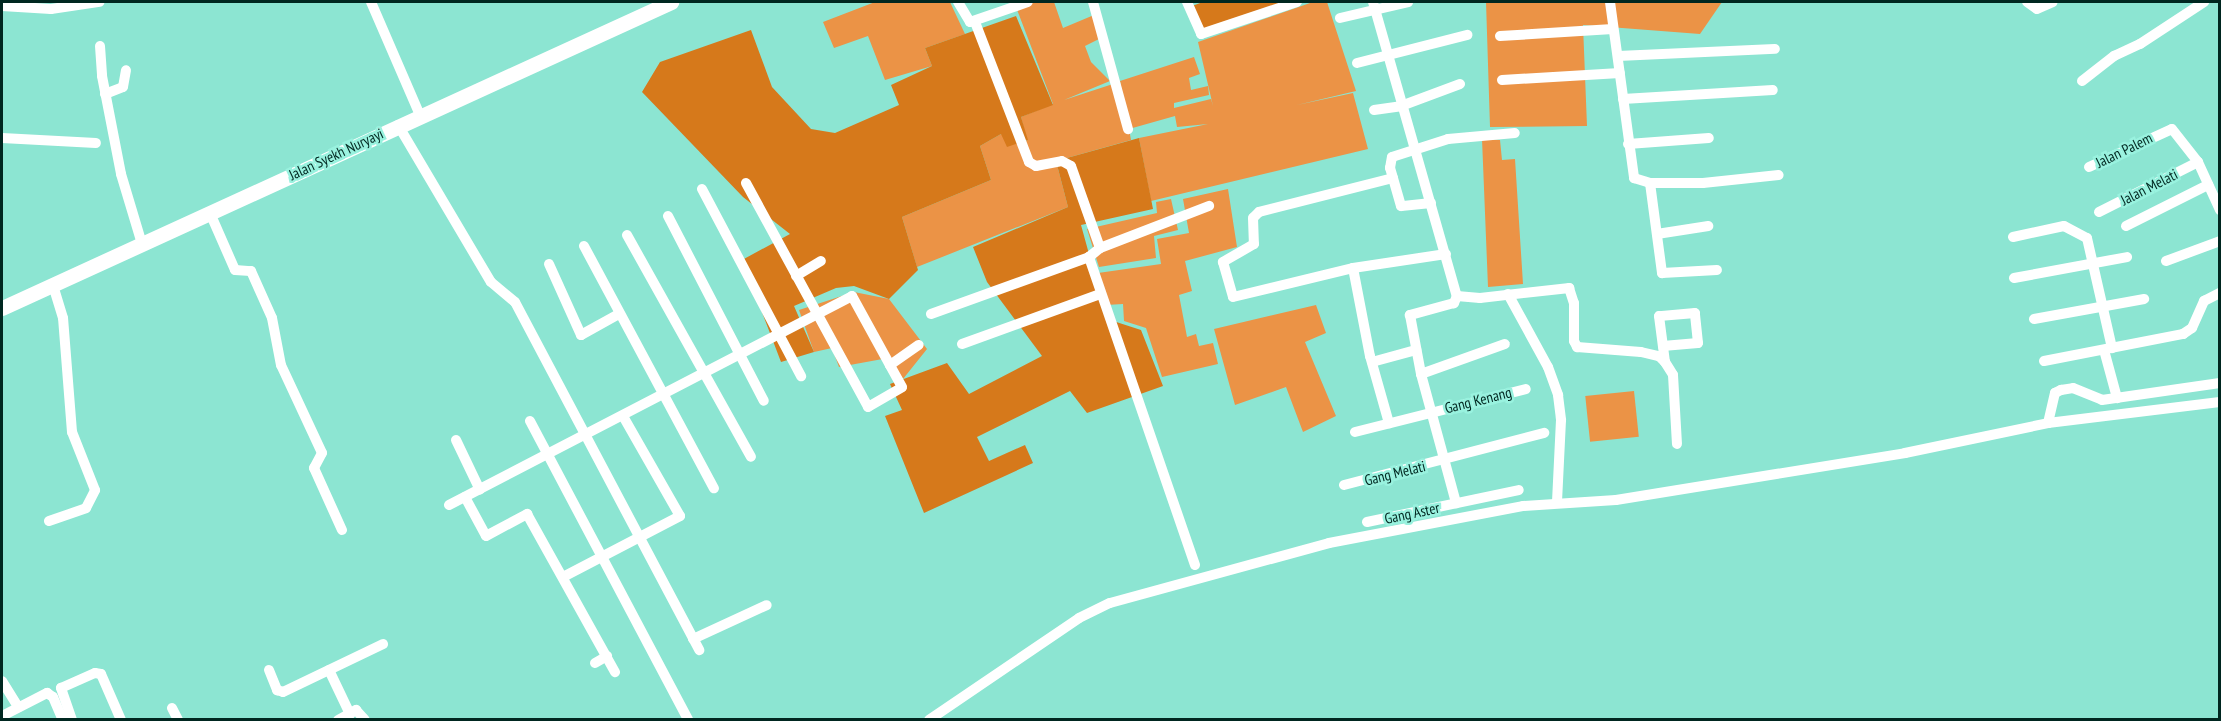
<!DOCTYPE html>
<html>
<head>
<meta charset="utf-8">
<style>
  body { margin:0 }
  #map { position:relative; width:2221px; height:721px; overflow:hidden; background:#8ce5d2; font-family:"PT Sans Narrow",sans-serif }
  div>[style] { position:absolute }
  .green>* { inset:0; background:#eb9346; transform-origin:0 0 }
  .forest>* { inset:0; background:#d6791b }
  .minor>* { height:10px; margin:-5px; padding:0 5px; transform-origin:5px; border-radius:5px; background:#fff }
  .secondary>* { height:15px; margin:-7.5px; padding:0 7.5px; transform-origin:7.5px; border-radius:7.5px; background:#fff }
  span { translate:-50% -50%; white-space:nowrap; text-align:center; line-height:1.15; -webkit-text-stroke:5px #99f2df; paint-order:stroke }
  .street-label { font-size:15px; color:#002720 }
  .frame { position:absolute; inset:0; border:3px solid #002720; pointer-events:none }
</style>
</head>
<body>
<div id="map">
  <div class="green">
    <i style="clip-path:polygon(875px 2px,950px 2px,965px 34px,925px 48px,932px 66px,885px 80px,868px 36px,834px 48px,823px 22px)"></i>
    <i style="clip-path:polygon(1036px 2px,1054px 2px,1063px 28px,1094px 15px,1101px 38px,1085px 46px,1091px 62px,1110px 81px,1064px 100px,1116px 83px,1127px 121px,1120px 81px,1194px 57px,1200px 74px,1189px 78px,1191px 90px,1208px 86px,1209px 95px,1174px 103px,1174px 108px,1211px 99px,1213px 106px,1198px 42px,1313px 2px,1327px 2px,1356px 91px,1297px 105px,1353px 93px,1368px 149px,1151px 201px,1139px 138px,1208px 124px,1177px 127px,1175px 116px,1129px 129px,1131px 140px,1056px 161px,1068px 207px,917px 267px,902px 217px,991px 180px,980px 146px,1001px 134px,1027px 141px,1021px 117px,1053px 104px,1016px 7px)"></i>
    <i style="clip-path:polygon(1486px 2px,1722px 2px,1700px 34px,1583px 25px,1587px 126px,1490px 127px)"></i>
    <i style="clip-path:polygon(1482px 139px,1500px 140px,1502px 160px,1515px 159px,1523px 284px,1488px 287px)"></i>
    <i style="clip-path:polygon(1228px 189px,1237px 247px,1185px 261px,1192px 291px,1179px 295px,1187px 337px,1196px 334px,1199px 346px,1213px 343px,1218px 364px,1162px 377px,1146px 328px,1124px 321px,1123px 304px,1106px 305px,1098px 273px,1161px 264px,1157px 239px,1189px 233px,1183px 199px)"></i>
    <i style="clip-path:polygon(1171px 199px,1178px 230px,1154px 236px,1156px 258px,1099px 267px,1087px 229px,1157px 213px,1156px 202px)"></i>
    <i style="clip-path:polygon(854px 292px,889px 299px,927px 349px,903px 379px,888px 358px,839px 367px,832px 348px,814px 352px,799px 310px)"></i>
    <i style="clip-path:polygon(1316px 305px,1326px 333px,1305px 342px,1336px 416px,1303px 432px,1286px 387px,1235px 405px,1214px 329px)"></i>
    <i style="left:1634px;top:391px;width:46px;height:49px;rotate:84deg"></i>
  </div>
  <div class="forest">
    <i style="clip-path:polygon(1203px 2px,1290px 2px,1200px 31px,1192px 6px)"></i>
    <i style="clip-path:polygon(1016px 16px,1053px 105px,1021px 117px,1028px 140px,1007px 147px,1001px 134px,980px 146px,991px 180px,902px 217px,918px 270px,889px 299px,854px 286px,836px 288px,794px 306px,814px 352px,781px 362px,742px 260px,790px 234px,743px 197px,642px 92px,660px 62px,751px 30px,772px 87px,811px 129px,835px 133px,899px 105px,891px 85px,932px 66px,925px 48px)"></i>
    <i style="clip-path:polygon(1139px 138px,1153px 209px,1081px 225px,1107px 319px,1141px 330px,1163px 386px,1087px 413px,1070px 391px,977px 437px,989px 461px,1025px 445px,1033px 463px,924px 513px,885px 416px,902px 410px,890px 384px,947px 363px,969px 394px,1042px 356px,987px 282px,973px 247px,1068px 207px,1056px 161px)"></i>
  </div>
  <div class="minor">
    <i style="left:371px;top:2px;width:123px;rotate:66.6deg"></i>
    <i style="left:958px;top:2px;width:23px;rotate:59deg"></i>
    <i style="left:970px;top:22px;width:61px;rotate:-19deg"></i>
    <i style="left:1093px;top:2px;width:132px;rotate:74.6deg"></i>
    <i style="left:1187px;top:2px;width:35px;rotate:66deg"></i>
    <i style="left:1201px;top:34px;width:101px;rotate:-18.4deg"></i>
    <i style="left:1373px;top:2px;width:306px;rotate:74.1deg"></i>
    <i style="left:1457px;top:296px;width:8px;rotate:113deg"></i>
    <i style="left:1454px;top:303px;width:46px;rotate:164.7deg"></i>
    <i style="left:1410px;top:315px;width:60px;rotate:79.4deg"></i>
    <i style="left:1421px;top:374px;width:134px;rotate:74.8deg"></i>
    <i style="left:1610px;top:2px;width:178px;rotate:82.2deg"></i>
    <i style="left:1634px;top:178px;width:17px;rotate:17deg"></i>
    <i style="left:1650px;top:183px;width:53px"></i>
    <i style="left:1703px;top:183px;width:76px;rotate:-6deg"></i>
    <i style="left:2027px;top:2px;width:12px;rotate:35deg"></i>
    <i style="left:2037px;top:9px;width:17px;rotate:-24deg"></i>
    <i style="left:2px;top:6px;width:49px;rotate:3.5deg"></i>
    <i style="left:51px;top:9px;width:49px;rotate:-8.3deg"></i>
    <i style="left:1340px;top:18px;width:70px;rotate:-13.2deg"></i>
    <i style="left:975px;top:22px;width:150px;rotate:68.9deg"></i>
    <i style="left:1029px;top:162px;width:8px;rotate:30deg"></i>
    <i style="left:1036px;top:166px;width:26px;rotate:-11deg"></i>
    <i style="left:1062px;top:161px;width:10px;rotate:29deg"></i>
    <i style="left:1071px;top:166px;width:87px;rotate:70.5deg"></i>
    <i style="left:1500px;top:36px;width:113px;rotate:-3.5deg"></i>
    <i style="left:100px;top:46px;width:30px;rotate:86deg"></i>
    <i style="left:102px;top:76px;width:100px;rotate:79deg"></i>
    <i style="left:121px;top:174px;width:73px;rotate:73.3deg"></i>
    <i style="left:1618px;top:56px;width:157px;rotate:-2.6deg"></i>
    <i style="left:1357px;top:63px;width:114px;rotate:-14.3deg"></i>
    <i style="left:1502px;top:80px;width:118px;rotate:-3.4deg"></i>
    <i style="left:2082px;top:81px;width:41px;rotate:-38deg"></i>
    <i style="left:2114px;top:56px;width:29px;rotate:-25deg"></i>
    <i style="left:2140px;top:44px;width:77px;rotate:-33.3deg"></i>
    <i style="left:105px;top:94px;width:19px;rotate:-21deg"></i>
    <i style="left:123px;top:87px;width:17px;rotate:-80deg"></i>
    <i style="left:1623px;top:99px;width:150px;rotate:-3.4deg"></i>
    <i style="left:1374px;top:110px;width:27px;rotate:-8deg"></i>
    <i style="left:1401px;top:106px;width:63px;rotate:-20.4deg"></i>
    <i style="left:398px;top:125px;width:182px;rotate:59.4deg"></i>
    <i style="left:491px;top:282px;width:31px;rotate:40deg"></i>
    <i style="left:515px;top:302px;width:394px;rotate:62.1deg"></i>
    <i style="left:2px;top:138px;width:94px;rotate:3deg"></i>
    <i style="left:1628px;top:144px;width:81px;rotate:-4.2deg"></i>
    <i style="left:2089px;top:167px;width:91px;rotate:-24.6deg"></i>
    <i style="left:2172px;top:129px;width:42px;rotate:51.8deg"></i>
    <i style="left:2198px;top:162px;width:53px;rotate:65.4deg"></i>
    <i style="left:1393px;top:178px;width:138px;rotate:165.8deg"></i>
    <i style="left:1259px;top:212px;width:8px;rotate:135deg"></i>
    <i style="left:1253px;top:218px;width:26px;rotate:88deg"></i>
    <i style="left:1254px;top:244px;width:36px;rotate:150deg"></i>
    <i style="left:1223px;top:262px;width:36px;rotate:74deg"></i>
    <i style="left:1233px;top:297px;width:123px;rotate:-13.6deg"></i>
    <i style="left:1353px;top:268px;width:94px;rotate:-8.6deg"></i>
    <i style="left:746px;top:183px;width:255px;rotate:61.4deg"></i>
    <i style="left:868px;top:407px;width:39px;rotate:-30deg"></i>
    <i style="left:902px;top:387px;width:25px;rotate:-119deg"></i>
    <i style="left:1650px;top:183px;width:91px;rotate:82.4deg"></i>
    <i style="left:1662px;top:273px;width:55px;rotate:-3.1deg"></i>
    <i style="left:702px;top:189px;width:212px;rotate:62.1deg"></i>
    <i style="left:1431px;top:203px;width:30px;rotate:174deg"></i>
    <i style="left:1401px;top:206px;width:40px;rotate:-106deg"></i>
    <i style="left:1390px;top:168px;width:11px;rotate:-80deg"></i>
    <i style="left:1392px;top:157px;width:59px;rotate:-17.8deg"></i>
    <i style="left:1448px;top:139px;width:67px;rotate:-5.1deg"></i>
    <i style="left:2099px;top:212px;width:111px;rotate:-26.8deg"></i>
    <i style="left:210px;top:213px;width:62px;rotate:66.3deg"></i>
    <i style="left:235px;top:270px;width:16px;rotate:4deg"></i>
    <i style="left:251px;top:271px;width:51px;rotate:65.9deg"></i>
    <i style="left:272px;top:318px;width:48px;rotate:79.2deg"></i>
    <i style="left:281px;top:365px;width:97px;rotate:65deg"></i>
    <i style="left:322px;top:453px;width:17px;rotate:118deg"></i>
    <i style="left:314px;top:468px;width:68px;rotate:65.7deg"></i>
    <i style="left:668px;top:216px;width:208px;rotate:62.6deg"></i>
    <i style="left:2126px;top:226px;width:92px;rotate:-26.6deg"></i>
    <i style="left:1657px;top:234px;width:52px;rotate:-8.9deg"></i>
    <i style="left:627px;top:235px;width:254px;rotate:60.8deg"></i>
    <i style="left:2013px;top:237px;width:52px;rotate:-12.2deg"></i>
    <i style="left:2064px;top:226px;width:26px;rotate:28deg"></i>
    <i style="left:2087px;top:238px;width:113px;rotate:77.2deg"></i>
    <i style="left:584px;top:246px;width:275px;rotate:61.8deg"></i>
    <i style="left:2166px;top:261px;width:58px;rotate:-20.3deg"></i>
    <i style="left:549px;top:264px;width:78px;rotate:65.7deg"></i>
    <i style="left:581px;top:335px;width:43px;rotate:-28.9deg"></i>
    <i style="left:1353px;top:268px;width:90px;rotate:79.1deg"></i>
    <i style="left:1370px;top:356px;width:70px;rotate:74.2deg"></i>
    <i style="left:796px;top:276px;width:29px;rotate:-31deg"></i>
    <i style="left:2014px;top:278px;width:115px;rotate:-10.5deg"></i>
    <i style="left:1508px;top:294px;width:83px;rotate:61.3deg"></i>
    <i style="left:1548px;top:367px;width:30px;rotate:70deg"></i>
    <i style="left:1558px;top:395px;width:25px;rotate:83deg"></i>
    <i style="left:1561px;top:420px;width:83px;rotate:92.8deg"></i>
    <i style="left:1457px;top:296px;width:23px;rotate:5deg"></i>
    <i style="left:1480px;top:298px;width:90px;rotate:-6.4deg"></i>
    <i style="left:1569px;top:288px;width:16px;rotate:72deg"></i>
    <i style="left:1574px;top:303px;width:38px;rotate:90deg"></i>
    <i style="left:1574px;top:341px;width:7px;rotate:63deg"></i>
    <i style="left:1577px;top:347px;width:64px;rotate:4.5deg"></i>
    <i style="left:1641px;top:352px;width:18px;rotate:13deg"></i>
    <i style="left:1659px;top:356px;width:8px;rotate:45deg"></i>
    <i style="left:1665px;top:362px;width:15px;rotate:58deg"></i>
    <i style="left:1673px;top:375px;width:69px;rotate:86.7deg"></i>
    <i style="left:931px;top:314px;width:168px;rotate:-19.8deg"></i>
    <i style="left:2034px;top:319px;width:112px;rotate:-10.3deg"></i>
    <i style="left:962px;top:344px;width:147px;rotate:-19.9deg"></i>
    <i style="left:1663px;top:346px;width:35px;rotate:-5deg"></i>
    <i style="left:1698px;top:343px;width:30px;rotate:-96deg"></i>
    <i style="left:1695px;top:313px;width:36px;rotate:175deg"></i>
    <i style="left:1659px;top:316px;width:46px;rotate:82.6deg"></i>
    <i style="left:2104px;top:350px;width:50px;rotate:74.8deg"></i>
    <i style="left:2044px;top:361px;width:142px;rotate:-11deg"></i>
    <i style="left:2183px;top:334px;width:11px;rotate:-34deg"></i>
    <i style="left:2192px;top:328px;width:30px;rotate:-66deg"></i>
    <i style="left:2204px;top:301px;width:18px;rotate:-27deg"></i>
    <i style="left:1372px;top:362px;width:46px;rotate:-15.3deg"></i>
    <i style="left:1421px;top:374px;width:89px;rotate:-19.7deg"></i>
    <i style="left:530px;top:421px;width:338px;rotate:62.1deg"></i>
    <i style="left:2048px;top:423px;width:31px;rotate:-77deg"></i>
    <i style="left:2055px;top:393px;width:7px;rotate:-27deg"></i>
    <i style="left:2061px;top:390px;width:12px;rotate:-9deg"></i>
    <i style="left:2073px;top:388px;width:31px;rotate:22deg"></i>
    <i style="left:2102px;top:400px;width:119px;rotate:-8.2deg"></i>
    <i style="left:1355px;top:432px;width:176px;rotate:-14.1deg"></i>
    <i style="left:456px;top:440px;width:55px;rotate:64.4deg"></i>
    <i style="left:1344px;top:485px;width:207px;rotate:-14.6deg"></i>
    <i style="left:465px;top:497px;width:44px;rotate:61.7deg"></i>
    <i style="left:486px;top:536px;width:47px;rotate:-28.2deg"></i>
    <i style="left:527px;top:514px;width:181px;rotate:60.9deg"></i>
    <i style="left:449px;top:505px;width:454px;rotate:-27.4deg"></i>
    <i style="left:852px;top:296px;width:79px;rotate:61.2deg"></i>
    <i style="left:890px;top:365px;width:35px;rotate:-35deg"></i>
    <i style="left:49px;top:521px;width:39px;rotate:-19deg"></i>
    <i style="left:86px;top:508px;width:20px;rotate:-63deg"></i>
    <i style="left:95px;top:490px;width:62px;rotate:-111.6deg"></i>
    <i style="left:72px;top:432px;width:114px;rotate:-94.5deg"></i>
    <i style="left:63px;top:318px;width:34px;rotate:-107deg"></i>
    <i style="left:1367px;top:522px;width:155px;rotate:-11.9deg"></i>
    <i style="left:1195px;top:565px;width:326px;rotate:-109deg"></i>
    <i style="left:1089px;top:257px;width:14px;rotate:-39deg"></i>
    <i style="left:1100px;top:248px;width:117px;rotate:-21.1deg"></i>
    <i style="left:563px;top:577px;width:132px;rotate:-27.5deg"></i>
    <i style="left:680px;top:516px;width:115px;rotate:-119.7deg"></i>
    <i style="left:693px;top:639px;width:81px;rotate:-24.7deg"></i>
    <i style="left:595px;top:663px;width:14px;rotate:-30deg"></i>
    <i style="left:269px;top:670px;width:22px;rotate:68deg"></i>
    <i style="left:277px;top:690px;width:6px;rotate:18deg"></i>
    <i style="left:283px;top:692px;width:111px;rotate:-25.6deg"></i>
    <i style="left:329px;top:670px;width:49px;rotate:64.5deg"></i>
    <i style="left:2px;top:681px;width:31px;rotate:58deg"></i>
    <i style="left:172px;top:708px;width:13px;rotate:63deg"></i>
    <i style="left:2px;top:716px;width:51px;rotate:-27.1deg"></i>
    <i style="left:47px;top:693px;width:7px;rotate:34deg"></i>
    <i style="left:53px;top:697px;width:25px;rotate:67deg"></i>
    <i style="left:72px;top:720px;width:34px;rotate:-109deg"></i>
    <i style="left:61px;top:688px;width:37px;rotate:-24deg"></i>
    <i style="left:95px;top:673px;width:6px;rotate:9deg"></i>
    <i style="left:101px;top:674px;width:50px;rotate:66.5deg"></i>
    <i style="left:338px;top:720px;width:21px;rotate:-29deg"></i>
    <i style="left:356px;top:710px;width:13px;rotate:48deg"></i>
    <i style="left:929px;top:720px;width:181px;rotate:-34.2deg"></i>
    <i style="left:1079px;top:618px;width:34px;rotate:-26deg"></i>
    <i style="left:1110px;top:603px;width:227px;rotate:-15.3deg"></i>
    <i style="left:1329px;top:543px;width:197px;rotate:-10.8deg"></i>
    <i style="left:1523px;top:506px;width:93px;rotate:-3.7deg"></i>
    <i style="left:1616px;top:500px;width:293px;rotate:-9.2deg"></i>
    <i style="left:1905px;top:453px;width:146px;rotate:-11.8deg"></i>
    <i style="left:2048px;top:423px;width:173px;rotate:-7deg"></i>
  </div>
  <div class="secondary">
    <i style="left:2px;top:308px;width:736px;rotate:-24.58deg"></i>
  </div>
  <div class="street-label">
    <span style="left:2124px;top:150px;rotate:-26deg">Jalan Palem</span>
    <span style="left:336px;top:154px;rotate:-25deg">Jalan Syekh Nuryayi</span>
    <span style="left:2149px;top:187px;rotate:-27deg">Jalan Melati</span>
    <span style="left:1478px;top:400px;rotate:-14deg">Gang Kenang</span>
    <span style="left:1395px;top:473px;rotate:-14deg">Gang Melati</span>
    <span style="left:1412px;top:513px;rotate:-12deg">Gang Aster</span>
  </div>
  <div class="frame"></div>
</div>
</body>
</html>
